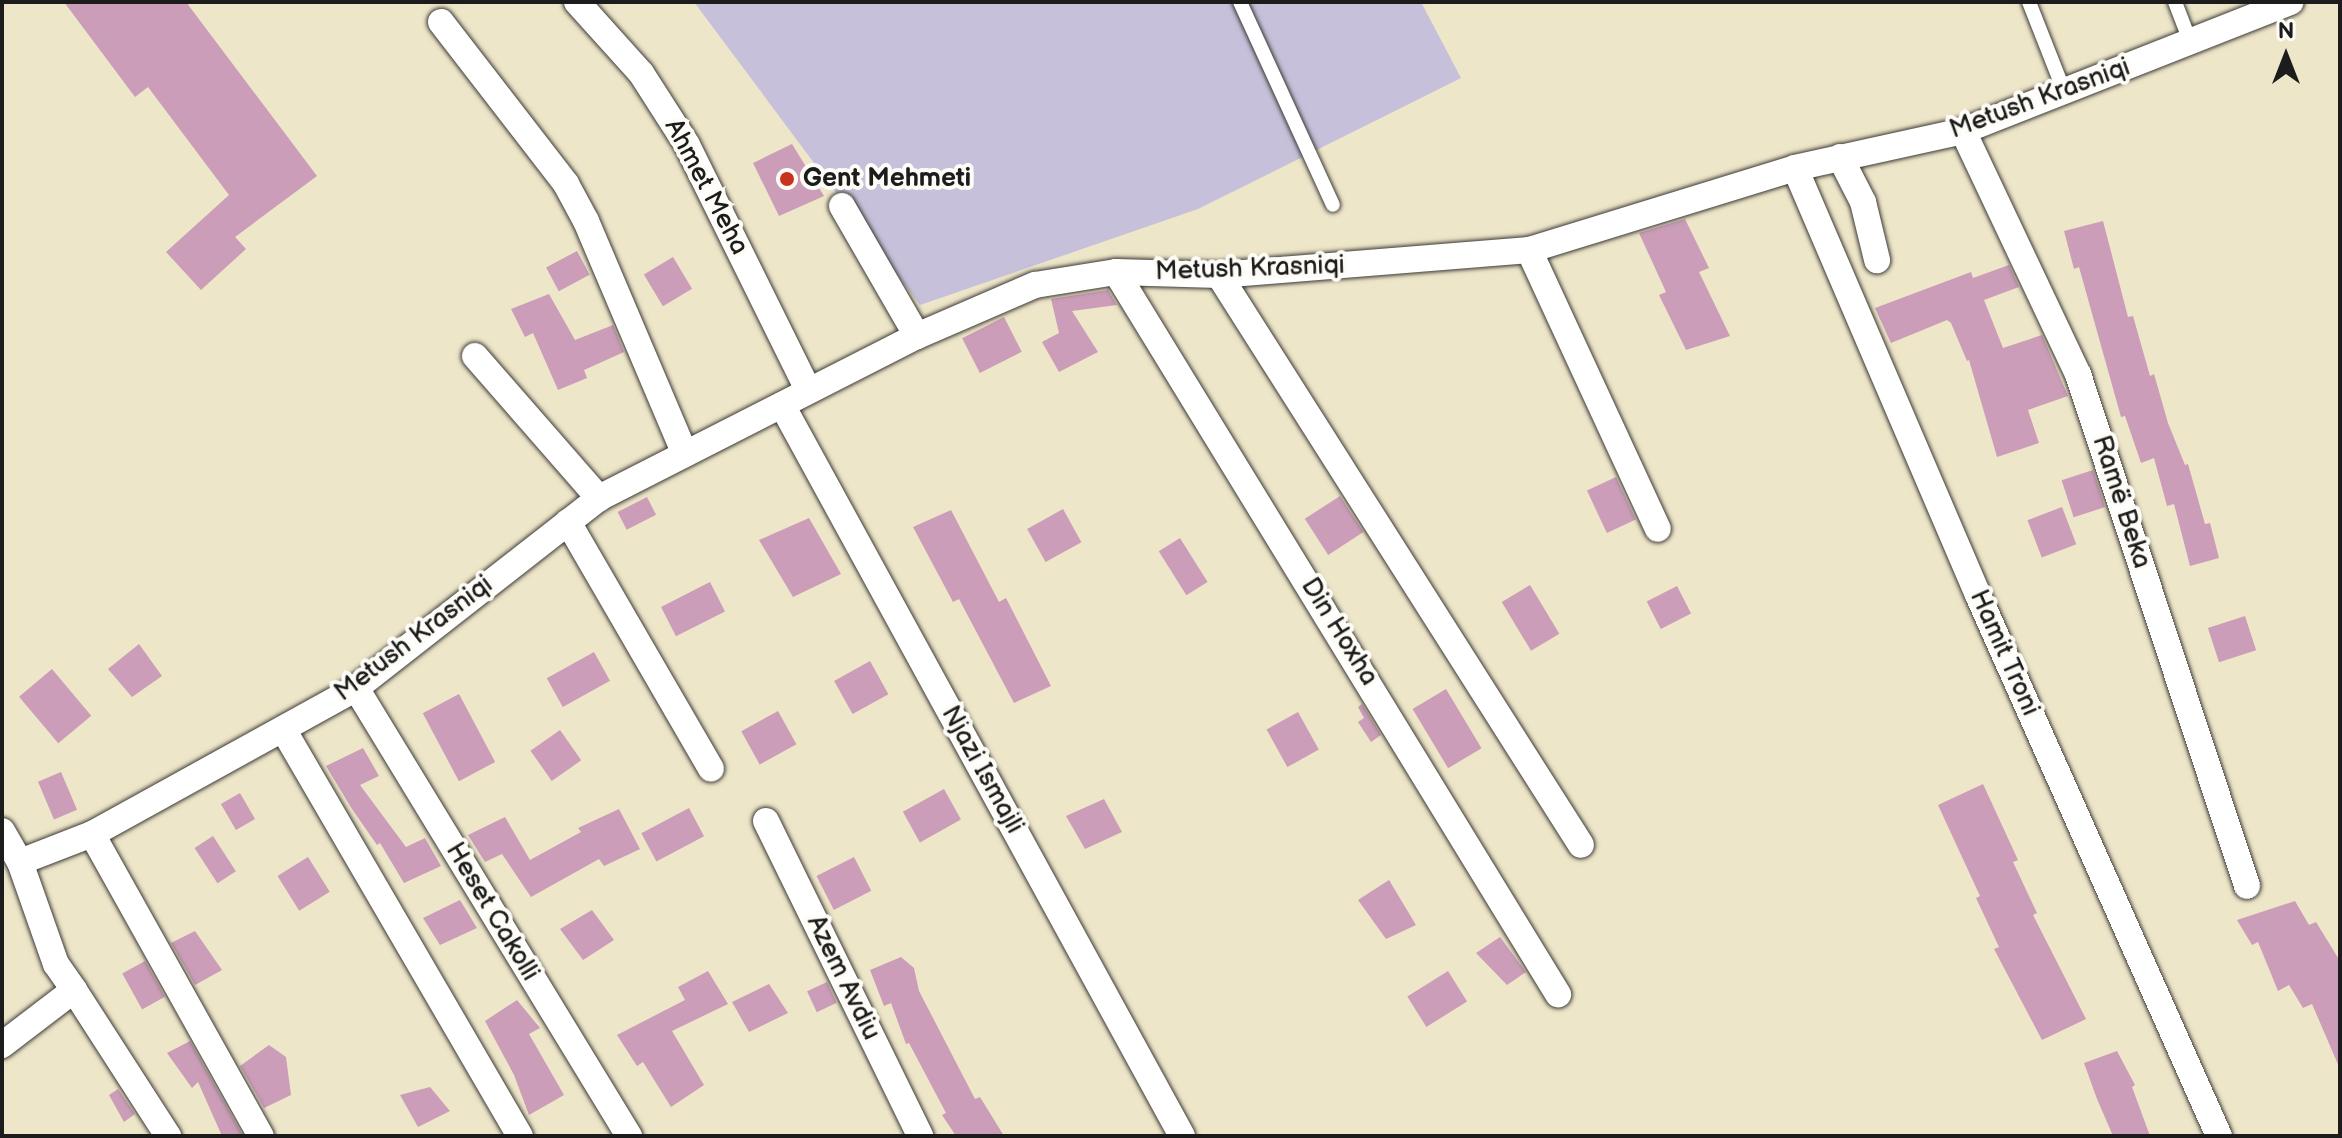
<!DOCTYPE html>
<html>
<head>
<meta charset="utf-8">
<style>
  body { margin:0 }
  #map { position:relative; width:2342px; height:1138px; overflow:hidden; background:#eee6c9; font-family:"Balsamiq Sans",sans-serif }
  div>[style] { position:absolute }
  .industrial>* { inset:0; background:#c6c0da }
  .building>* { inset:0; background:#cb9db8; transform-origin:0 0 }
  .roads { filter:drop-shadow(0 0 2px #3c3a36) drop-shadow(0 0 2px #3c3a36) }
  .lane>* { height:14px; margin:-7px; padding:0 7px; transform-origin:7px; border-radius:7px; background:#fff }
  .street>* { height:26px; margin:-13px; padding:0 13px; transform-origin:13px; border-radius:13px; background:#fff }
  .dots>* { width:22px; height:22px; translate:-50% -50%; box-sizing:border-box; border:4px solid #fdfcf7; border-radius:50% }
  span { translate:-50% -50%; white-space:nowrap; text-align:center; line-height:1.15; -webkit-text-stroke:8px #fdfcf7; paint-order:stroke }
  .street-label { font-size:26px; color:#1c1c1c }
  .poi-label { font-size:26px; color:#1c1c1c; font-weight:700 }
  .left { translate:0 -50%; text-align:left }
  .frame { position:absolute; inset:0; border:4px solid #1c1c1c; pointer-events:none }
  .north { position:absolute; left:2246px; top:16px; width:80px; height:80px; -webkit-text-stroke:6px #fdfcf7; paint-order:stroke; rotate:0deg; font-size:22px; font-weight:700; line-height:32px; text-align:center; color:#1c1c1c }
  .north::after { content:''; display:block; margin:auto; width:28px; height:36px; background:#1c1c1c; clip-path:polygon(50% 0,100% 100%,50% 72%,0 100%) }
</style>
</head>
<body>
<div id="map">
  <div class="industrial">
    <i style="clip-path:polygon(694px 2px,1421px 2px,1461px 78px,1198px 209px,920px 305px)"></i>
  </div>
  <div class="building">
    <i style="clip-path:polygon(64px 2px,186px 2px,317px 176px,235px 237px,246px 249px,201px 290px,166px 252px,229px 195px,148px 87px,135px 97px)"></i>
    <i style="clip-path:polygon(792px 144px,824px 196px,779px 216px,753px 163px)"></i>
    <i style="clip-path:polygon(1685px 219px,1709px 268px,1699px 272px,1730px 336px,1686px 350px,1659px 295px,1666px 292px,1639px 233px)"></i>
    <i style="clip-path:polygon(2103px 221px,2128px 317px,2133px 316px,2150px 376px,2154px 374px,2168px 423px,2185px 465px,2188px 464px,2205px 524px,2210px 523px,2219px 558px,2190px 566px,2174px 504px,2167px 506px,2154px 458px,2141px 463px,2125px 416px,2121px 417px,2079px 267px,2074px 269px,2064px 231px)"></i>
    <i style="left:577px;top:251px;width:27px;height:35px;rotate:62deg"></i>
    <i style="left:673px;top:257px;width:37px;height:34px;rotate:59deg"></i>
    <i style="clip-path:polygon(2009px 265px,2019px 287px,1984px 300px,2003px 348px,2042px 335px,2068px 396px,2028px 410px,2039px 443px,1997px 457px,1969px 360px,1967px 361px,1951px 323px,1947px 320px,1891px 343px,1875px 308px,1971px 272px,1973px 278px)"></i>
    <i style="clip-path:polygon(1108px 290px,1117px 305px,1072px 311px,1098px 352px,1059px 372px,1042px 342px,1059px 333px,1051px 299px)"></i>
    <i style="clip-path:polygon(549px 294px,575px 340px,613px 325px,624px 352px,584px 370px,587px 378px,558px 390px,533px 333px,525px 337px,511px 309px)"></i>
    <i style="left:1004px;top:317px;width:39px;height:47px;rotate:63deg"></i>
    <i style="left:2093px;top:470px;width:39px;height:33px;rotate:72deg"></i>
    <i style="left:1616px;top:477px;width:47px;height:32px;rotate:65deg"></i>
    <i style="left:1340px;top:496px;width:43px;height:42px;rotate:57deg"></i>
    <i style="left:647px;top:497px;width:20px;height:33px;rotate:63deg"></i>
    <i style="left:2062px;top:507px;width:40px;height:37px;rotate:69deg"></i>
    <i style="left:1063px;top:509px;width:38px;height:41px;rotate:61deg"></i>
    <i style="clip-path:polygon(951px 510px,999px 602px,1006px 598px,1051px 686px,1014px 703px,959px 599px,953px 602px,913px 527px)"></i>
    <i style="clip-path:polygon(809px 518px,841px 574px,793px 597px,759px 540px)"></i>
    <i style="left:1180px;top:538px;width:52px;height:25px;rotate:58deg"></i>
    <i style="left:710px;top:582px;width:33px;height:55px;rotate:63deg"></i>
    <i style="left:1530px;top:585px;width:57px;height:33px;rotate:59deg"></i>
    <i style="left:1677px;top:586px;width:31px;height:34px;rotate:63deg"></i>
    <i style="left:2245px;top:616px;width:36px;height:39px;rotate:72deg"></i>
    <i style="clip-path:polygon(139px 644px,162px 676px,132px 697px,108px 669px)"></i>
    <i style="left:594px;top:652px;width:33px;height:54px;rotate:61deg"></i>
    <i style="left:870px;top:661px;width:38px;height:41px;rotate:61deg"></i>
    <i style="left:52px;top:669px;width:61px;height:43px;rotate:50deg"></i>
    <i style="left:1446px;top:689px;width:69px;height:39px;rotate:59deg"></i>
    <i style="left:459px;top:694px;width:77px;height:41px;rotate:62deg"></i>
    <i style="clip-path:polygon(1362px 704px,1381px 735px,1371px 742px,1358px 722px,1364px 718px,1358px 707px)"></i>
    <i style="left:778px;top:711px;width:38px;height:42px;rotate:61deg"></i>
    <i style="left:1298px;top:712px;width:43px;height:36px;rotate:61deg"></i>
    <i style="left:560px;top:730px;width:37px;height:36px;rotate:55deg"></i>
    <i style="clip-path:polygon(363px 748px,379px 776px,360px 785px,406px 847px,425px 838px,441px 866px,404px 883px,380px 843px,377px 845px,352px 809px,326px 766px)"></i>
    <i style="left:61px;top:772px;width:41px;height:25px;rotate:67deg"></i>
    <i style="clip-path:polygon(1983px 784px,2018px 860px,2013px 862px,2037px 913px,2033px 915px,2086px 1019px,2042px 1040px,1994px 949px,1999px 947px,1976px 898px,1980px 896px,1938px 805px)"></i>
    <i style="left:944px;top:789px;width:35px;height:47px;rotate:61deg"></i>
    <i style="left:240px;top:793px;width:30px;height:22px;rotate:60deg"></i>
    <i style="clip-path:polygon(1104px 799px,1122px 832px,1085px 849px,1066px 816px)"></i>
    <i style="left:689px;top:808px;width:32px;height:54px;rotate:62deg"></i>
    <i style="clip-path:polygon(619px 809px,640px 849px,604px 866px,599px 859px,531px 897px,502px 854px,485px 862px,468px 835px,505px 817px,530px 860px,581px 832px,578px 828px)"></i>
    <i style="left:213px;top:836px;width:42px;height:22px;rotate:57deg"></i>
    <i style="left:308px;top:857px;width:41px;height:36px;rotate:58deg"></i>
    <i style="left:854px;top:857px;width:38px;height:42px;rotate:63deg"></i>
    <i style="clip-path:polygon(1389px 880px,1416px 925px,1386px 939px,1358px 900px)"></i>
    <i style="clip-path:polygon(460px 900px,477px 928px,440px 945px,423px 918px)"></i>
    <i style="clip-path:polygon(2295px 901px,2309px 925px,2316px 922px,2340px 961px,2340px 1069px,2312px 1004px,2303px 1008px,2289px 985px,2278px 991px,2258px 942px,2252px 945px,2237px 920px)"></i>
    <i style="clip-path:polygon(592px 910px,614px 940px,583px 960px,560px 929px)"></i>
    <i style="clip-path:polygon(195px 931px,222px 970px,195px 985px,171px 943px)"></i>
    <i style="clip-path:polygon(1500px 937px,1526px 972px,1507px 985px,1476px 953px)"></i>
    <i style="clip-path:polygon(901px 957px,914px 968px,919px 991px,975px 1099px,980px 1097px,1004px 1136px,956px 1136px,942px 1115px,946px 1113px,909px 1043px,906px 1044px,891px 1003px,884px 1006px,870px 970px)"></i>
    <i style="left:145px;top:961px;width:41px;height:26px;rotate:61deg"></i>
    <i style="clip-path:polygon(708px 971px,728px 1004px,672px 1031px,704px 1085px,671px 1107px,643px 1062px,637px 1066px,617px 1035px,685px 1000px,678px 987px)"></i>
    <i style="left:1448px;top:971px;width:36px;height:48px;rotate:58deg"></i>
    <i style="left:827px;top:982px;width:23px;height:22px;rotate:65deg"></i>
    <i style="clip-path:polygon(769px 984px,788px 1013px,749px 1032px,732px 1002px)"></i>
    <i style="clip-path:polygon(517px 1000px,540px 1028px,529px 1034px,564px 1095px,529px 1115px,514px 1075px,485px 1021px)"></i>
    <i style="clip-path:polygon(190px 1041px,243px 1136px,222px 1136px,198px 1082px,192px 1088px,167px 1053px)"></i>
    <i style="clip-path:polygon(269px 1045px,286px 1057px,291px 1095px,264px 1108px,240px 1066px)"></i>
    <i style="clip-path:polygon(2117px 1051px,2135px 1085px,2132px 1087px,2150px 1136px,2113px 1136px,2097px 1099px,2084px 1063px)"></i>
    <i style="clip-path:polygon(430px 1087px,450px 1111px,418px 1127px,400px 1095px)"></i>
    <i style="clip-path:polygon(118px 1089px,135px 1114px,124px 1122px,109px 1095px)"></i>
  </div>
  <div class="roads">
    <div class="lane">
      <i style="left:1240px;top:2px;width:223px;rotate:65.4deg"></i>
      <i style="left:2029px;top:2px;width:96px;rotate:68.5deg"></i>
      <i style="left:2175px;top:2px;width:42px;rotate:69deg"></i>
    </div>
    <div class="street">
      <i style="left:577px;top:2px;width:96px;rotate:48deg"></i>
      <i style="left:641px;top:73px;width:85px;rotate:57.4deg"></i>
      <i style="left:687px;top:145px;width:273px;rotate:63.7deg"></i>
      <i style="left:441px;top:22px;width:205px;rotate:52.3deg"></i>
      <i style="left:566px;top:184px;width:42px;rotate:61.6deg"></i>
      <i style="left:586px;top:221px;width:253px;rotate:67deg"></i>
      <i style="left:1963px;top:131px;width:269px;rotate:64.7deg"></i>
      <i style="left:2078px;top:374px;width:539px;rotate:71.73deg"></i>
      <i style="left:1840px;top:157px;width:51px;rotate:62.9deg"></i>
      <i style="left:1863px;top:202px;width:60px;rotate:76.4deg"></i>
      <i style="left:1795px;top:168px;width:465px;rotate:66.8deg"></i>
      <i style="left:1978px;top:595px;width:592px;rotate:65.99deg"></i>
      <i style="left:842px;top:206px;width:150px;rotate:60deg"></i>
      <i style="left:1529px;top:250px;width:307px;rotate:65.2deg"></i>
      <i style="left:1116px;top:272px;width:847px;rotate:58.53deg"></i>
      <i style="left:1219px;top:275px;width:675px;rotate:57.58deg"></i>
      <i style="left:475px;top:356px;width:189px;rotate:48.9deg"></i>
      <i style="left:782px;top:405px;width:833px;rotate:61.31deg"></i>
      <i style="left:568px;top:522px;width:285px;rotate:59.9deg"></i>
      <i style="left:356px;top:688px;width:525px;rotate:58.64deg"></i>
      <i style="left:283px;top:729px;width:471px;rotate:59.8deg"></i>
      <i style="left:766px;top:821px;width:351px;rotate:63.9deg"></i>
      <i style="left:2px;top:831px;width:36px;rotate:60deg"></i>
      <i style="left:20px;top:862px;width:108px;rotate:70.6deg"></i>
      <i style="left:56px;top:964px;width:32px;rotate:55deg"></i>
      <i style="left:74px;top:990px;width:91px;rotate:142.6deg"></i>
      <i style="left:92px;top:834px;width:346px;rotate:60.8deg"></i>
      <i style="left:20px;top:862px;width:77px;rotate:-21.3deg"></i>
      <i style="left:92px;top:834px;width:302px;rotate:-28.9deg"></i>
      <i style="left:356px;top:688px;width:308px;rotate:-38deg"></i>
      <i style="left:599px;top:498px;width:357px;rotate:-27deg"></i>
      <i style="left:917px;top:336px;width:129px;rotate:-23.4deg"></i>
      <i style="left:1035px;top:285px;width:82px;rotate:-9.1deg"></i>
      <i style="left:1116px;top:272px;width:103px;rotate:1.7deg"></i>
      <i style="left:1219px;top:275px;width:311px;rotate:-4.6deg"></i>
      <i style="left:1529px;top:250px;width:278px;rotate:-17.1deg"></i>
      <i style="left:1795px;top:168px;width:172px;rotate:-12.4deg"></i>
      <i style="left:1963px;top:131px;width:352px;rotate:-21.5deg"></i>
      <i style="left:74px;top:990px;width:174px;rotate:57.2deg"></i>
    </div>
  </div>
  <div class="dots">
    <i style="left:787px;top:179px;background:#c8321e"></i>
  </div>
  <div class="street-label">
    <span style="left:2040px;top:99px;rotate:-20deg">Metush Krasniqi</span>
    <span style="left:706px;top:187px;rotate:62deg">Ahmet Meha</span>
    <span style="left:1250px;top:269px;rotate:-2deg">Metush Krasniqi</span>
    <span style="left:2121px;top:502px;rotate:72deg">Ramë Beka</span>
    <span style="left:1339px;top:632px;rotate:58deg">Din Hoxha</span>
    <span style="left:414px;top:639px;rotate:-37deg">Metush Krasniqi</span>
    <span style="left:2004px;top:653px;rotate:66deg">Hamit Troni</span>
    <span style="left:982px;top:770px;rotate:61deg">Njazi Ismajli</span>
    <span style="left:492px;top:912px;rotate:59deg">Heset Cakolli</span>
    <span style="left:843px;top:978px;rotate:64deg">Azem Avdiu</span>
  </div>
  <div class="poi-label">
    <span class="left" style="left:803px;top:179px">Gent Mehmeti</span>
  </div>
  <div class="frame"></div>
  <div class="north">N</div>
</div>
</body>
</html>
